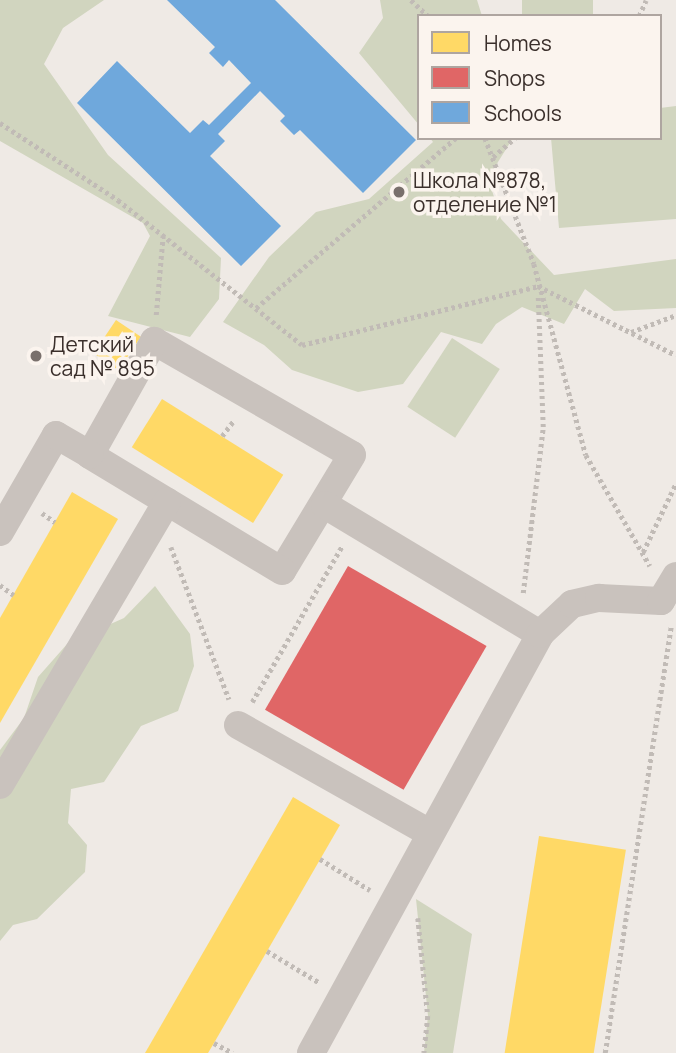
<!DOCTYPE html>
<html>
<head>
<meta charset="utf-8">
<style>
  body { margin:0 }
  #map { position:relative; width:676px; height:1053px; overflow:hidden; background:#efeae5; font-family:Manrope,sans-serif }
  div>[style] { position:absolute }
  .green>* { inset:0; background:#d1d5bf; transform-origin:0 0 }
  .homes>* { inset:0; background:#ffd966; transform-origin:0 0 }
  .shops>* { inset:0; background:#e06666; transform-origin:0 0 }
  .schools>* { inset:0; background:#6fa8dc }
  .path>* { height:4.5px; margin-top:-2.25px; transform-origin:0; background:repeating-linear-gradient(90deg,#c1bbb6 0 3.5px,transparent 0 7px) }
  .minor>* { height:28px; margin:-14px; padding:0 14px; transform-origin:14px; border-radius:14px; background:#c9c2bd }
  .dots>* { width:19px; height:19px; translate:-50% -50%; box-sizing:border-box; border:4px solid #fbf4ee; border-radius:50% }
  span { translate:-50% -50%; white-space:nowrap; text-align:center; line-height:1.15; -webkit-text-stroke:7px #fbf4ee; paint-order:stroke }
  .poi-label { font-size:21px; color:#3a2f2b }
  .left { translate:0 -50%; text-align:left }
  .legend { position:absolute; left:417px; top:14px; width:245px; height:126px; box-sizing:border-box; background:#fbf4ee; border:2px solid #aea5a0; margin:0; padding:9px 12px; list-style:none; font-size:21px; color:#3a2f2b }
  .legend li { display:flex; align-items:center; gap:14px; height:35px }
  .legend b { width:35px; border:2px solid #aea5a0 }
</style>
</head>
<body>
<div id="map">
  <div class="green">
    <i style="clip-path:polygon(0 0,104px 0,63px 28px,44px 64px,108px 155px,221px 258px,219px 299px,190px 337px,108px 316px,150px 236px,143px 223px,0 141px)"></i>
    <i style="clip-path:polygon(380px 0,477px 0,482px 16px,419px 16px,419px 125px,359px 53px,383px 18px)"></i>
    <i style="left:522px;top:0;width:71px;height:16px"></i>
    <i style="clip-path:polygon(676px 106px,676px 219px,559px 228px,551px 138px,660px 138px,660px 108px)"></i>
    <i style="clip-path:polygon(430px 138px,513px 138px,488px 178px,501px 219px,554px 275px,676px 259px,676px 308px,614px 311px,585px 289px,564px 324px,522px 307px,496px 324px,482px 344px,441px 332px,403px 384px,358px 392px,292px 370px,264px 345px,223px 322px,269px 257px,316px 212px,369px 199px,433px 142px)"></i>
    <i style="left:452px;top:338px;width:57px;height:82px;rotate:33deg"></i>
    <i style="clip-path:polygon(155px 586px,190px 634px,194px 666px,178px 711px,141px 726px,104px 782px,71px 789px,68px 823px,87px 845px,85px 872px,37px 919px,13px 925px,0 941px,0 750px,24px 718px,38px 677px,68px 643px,124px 618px)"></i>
    <i style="clip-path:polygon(416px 899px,472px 934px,453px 1053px,424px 1053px,428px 1016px)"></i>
  </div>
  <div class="homes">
    <i style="left:116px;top:320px;width:30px;height:40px;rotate:34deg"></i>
    <i style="left:162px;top:399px;width:143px;height:57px;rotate:32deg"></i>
    <i style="clip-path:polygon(72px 492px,118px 519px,0 723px,0 618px)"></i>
    <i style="clip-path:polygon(293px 797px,340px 825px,214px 1043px,208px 1053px,145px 1053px)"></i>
    <i style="left:539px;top:836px;width:88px;height:220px;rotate:9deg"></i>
  </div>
  <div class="shops">
    <i style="left:348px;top:566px;width:160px;height:166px;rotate:30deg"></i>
  </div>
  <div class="schools">
    <i style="clip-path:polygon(167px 0,275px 0,416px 140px,363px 193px,300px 130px,294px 135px,280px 121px,285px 116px,260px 91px,218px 134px,225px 141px,210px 156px,281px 226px,241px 266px,77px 103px,117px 61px,190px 133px,203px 120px,209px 125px,251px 83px,229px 60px,223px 67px,209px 53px,215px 47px)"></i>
  </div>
  <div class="path">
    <i style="left:411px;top:0;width:23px;rotate:43deg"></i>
    <i style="left:639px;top:16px;width:17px;rotate:-66deg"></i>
    <i style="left:0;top:123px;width:141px;rotate:33.1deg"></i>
    <i style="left:118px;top:200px;width:234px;rotate:38.2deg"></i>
    <i style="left:302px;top:345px;width:243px;rotate:-14deg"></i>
    <i style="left:485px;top:138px;width:135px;rotate:68.7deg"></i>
    <i style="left:534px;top:264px;width:198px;rotate:74.8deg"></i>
    <i style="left:586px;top:455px;width:128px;rotate:60deg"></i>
    <i style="left:493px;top:157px;width:29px;rotate:-41deg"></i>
    <i style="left:538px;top:286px;width:154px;rotate:26.6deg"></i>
    <i style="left:256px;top:308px;width:262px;rotate:-40.4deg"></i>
    <i style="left:156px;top:315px;width:80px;rotate:-85deg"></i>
    <i style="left:631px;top:332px;width:48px;rotate:-20.7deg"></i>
    <i style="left:222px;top:436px;width:20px;rotate:-53deg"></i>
    <i style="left:42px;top:513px;width:16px;rotate:35deg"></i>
    <i style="left:171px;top:547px;width:163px;rotate:69.1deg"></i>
    <i style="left:643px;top:552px;width:76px;rotate:-64.4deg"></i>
    <i style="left:0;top:585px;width:17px;rotate:36deg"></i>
    <i style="left:523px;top:593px;width:167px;rotate:-83.1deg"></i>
    <i style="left:543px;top:427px;width:132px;rotate:-92.2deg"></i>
    <i style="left:252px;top:702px;width:180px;rotate:-60deg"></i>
    <i style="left:320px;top:859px;width:59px;rotate:31.8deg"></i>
    <i style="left:418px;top:918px;width:99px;rotate:84.2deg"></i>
    <i style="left:428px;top:1016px;width:37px;rotate:96deg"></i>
    <i style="left:267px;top:951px;width:62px;rotate:31.1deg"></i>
    <i style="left:214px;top:1043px;width:21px;rotate:28deg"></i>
    <i style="left:605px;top:1053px;width:432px;rotate:-81.2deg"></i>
  </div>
  <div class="minor">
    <i style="left:154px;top:341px;width:228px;rotate:29.9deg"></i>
    <i style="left:352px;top:455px;width:135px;rotate:121.1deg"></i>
    <i style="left:282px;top:571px;width:224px;rotate:-148.9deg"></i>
    <i style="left:90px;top:455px;width:131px;rotate:-60.7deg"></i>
    <i style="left:325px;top:505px;width:251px;rotate:31deg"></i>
    <i style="left:0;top:532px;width:112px;rotate:-60deg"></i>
    <i style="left:56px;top:435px;width:39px;rotate:30deg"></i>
    <i style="left:238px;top:725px;width:218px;rotate:29.4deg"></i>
    <i style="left:0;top:785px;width:329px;rotate:-59.5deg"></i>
    <i style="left:311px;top:1053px;width:477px;rotate:-61.3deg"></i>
    <i style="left:540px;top:634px;width:44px;rotate:-43.2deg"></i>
    <i style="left:572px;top:604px;width:28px;rotate:-13deg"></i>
    <i style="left:599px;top:598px;width:62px;rotate:2.8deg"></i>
    <i style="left:661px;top:601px;width:29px;rotate:-59deg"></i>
  </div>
  <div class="dots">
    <i style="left:399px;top:192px;background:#79706c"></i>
    <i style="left:36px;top:356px;background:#79706c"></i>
  </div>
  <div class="poi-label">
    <span class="left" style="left:413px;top:192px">Школа №878,<br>отделение №1</span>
    <span class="left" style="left:50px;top:356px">Детский<br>сад № 895</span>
  </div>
  <ul class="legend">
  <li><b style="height:19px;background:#ffd966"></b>Homes</li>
  <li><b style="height:19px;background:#e06666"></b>Shops</li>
  <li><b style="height:19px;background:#6fa8dc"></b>Schools</li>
  </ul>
</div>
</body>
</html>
